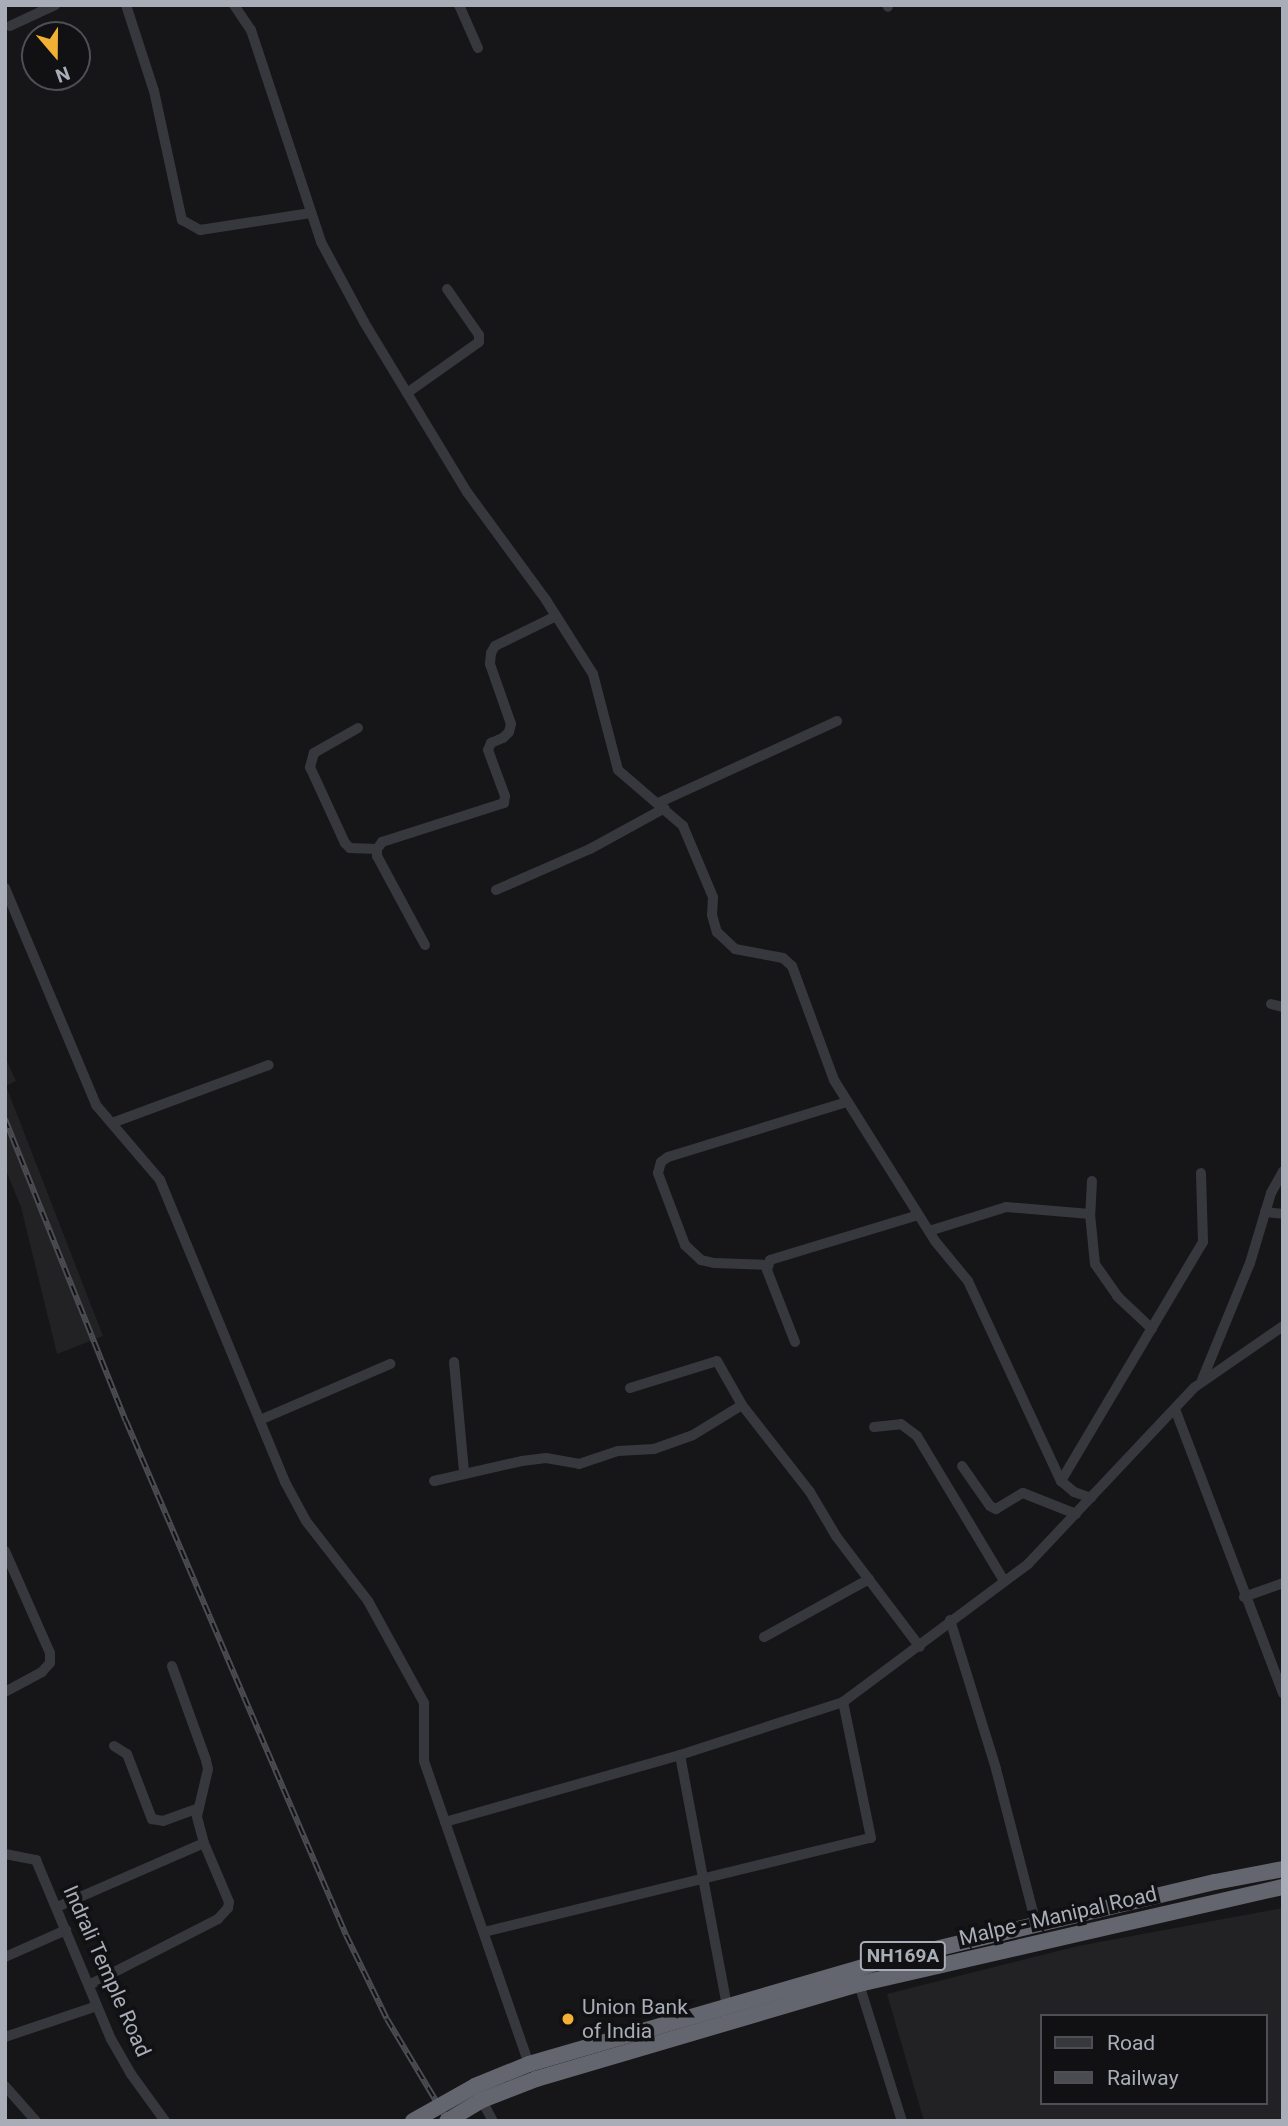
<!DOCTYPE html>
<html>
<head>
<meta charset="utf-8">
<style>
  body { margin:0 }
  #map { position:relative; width:1288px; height:2126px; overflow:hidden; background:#161618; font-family:Roboto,sans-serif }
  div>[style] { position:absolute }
  .built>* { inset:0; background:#222225 }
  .minor>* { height:10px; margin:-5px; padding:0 5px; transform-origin:5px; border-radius:5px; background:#37383d }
  .highway>* { height:16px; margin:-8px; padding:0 8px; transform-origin:8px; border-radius:8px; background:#63666e }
  .rail>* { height:6px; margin-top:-3px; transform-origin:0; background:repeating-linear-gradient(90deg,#111113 0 10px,#4a4c52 0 20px); box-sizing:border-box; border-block:2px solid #4a4c52 }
  .highway-bridge>* { height:16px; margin:-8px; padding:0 8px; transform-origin:8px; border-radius:8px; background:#63666e }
  .dots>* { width:19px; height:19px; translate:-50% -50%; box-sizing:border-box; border:4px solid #111113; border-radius:50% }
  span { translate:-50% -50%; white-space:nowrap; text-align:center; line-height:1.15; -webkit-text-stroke:7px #111113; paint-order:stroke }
  .shield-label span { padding:2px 5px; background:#111113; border:2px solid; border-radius:5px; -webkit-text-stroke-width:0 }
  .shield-label { font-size:19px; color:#a8adb8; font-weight:700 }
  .street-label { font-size:21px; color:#a8adb8 }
  .poi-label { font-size:21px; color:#a8adb8 }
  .left { translate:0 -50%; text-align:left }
  .frame { position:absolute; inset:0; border:7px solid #a8adb8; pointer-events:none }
  .legend { position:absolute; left:1040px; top:2014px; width:228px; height:91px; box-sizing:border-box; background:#111113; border:2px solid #4d4f55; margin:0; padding:9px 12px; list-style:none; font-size:21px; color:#a8adb8 }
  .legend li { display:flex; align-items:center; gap:14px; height:35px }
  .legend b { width:35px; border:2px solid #4d4f55 }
  .north { position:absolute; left:21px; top:21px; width:70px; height:70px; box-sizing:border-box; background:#111113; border:2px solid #4d4f55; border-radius:50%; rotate:160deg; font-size:19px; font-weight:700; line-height:28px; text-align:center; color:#a8adb8 }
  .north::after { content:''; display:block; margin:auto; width:24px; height:32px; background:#f2b134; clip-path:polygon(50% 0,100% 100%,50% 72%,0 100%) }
</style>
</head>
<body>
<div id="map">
  <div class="built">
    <i style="clip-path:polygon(5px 1057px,16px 1081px,6px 1086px,103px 1336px,57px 1354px,21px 1207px,5px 1168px)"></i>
    <i style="clip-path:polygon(evenodd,1283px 1908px,1283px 2121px,924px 2121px,887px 1994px,1078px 1946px,1283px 1908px,1041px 2016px,1265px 2016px,1265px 2103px,1041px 2103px,1041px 2016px)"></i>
  </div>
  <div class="minor">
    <i style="left:126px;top:5px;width:90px;rotate:72deg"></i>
    <i style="left:154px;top:91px;width:132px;rotate:77.8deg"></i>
    <i style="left:182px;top:220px;width:21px;rotate:29deg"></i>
    <i style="left:200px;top:230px;width:112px;rotate:-8.7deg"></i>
    <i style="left:234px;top:5px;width:30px;rotate:56deg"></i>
    <i style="left:251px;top:30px;width:223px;rotate:71.7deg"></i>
    <i style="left:321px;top:242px;width:91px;rotate:61.7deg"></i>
    <i style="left:364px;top:322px;width:199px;rotate:58.8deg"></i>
    <i style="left:467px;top:492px;width:134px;rotate:53.8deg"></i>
    <i style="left:546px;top:600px;width:88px;rotate:57.6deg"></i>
    <i style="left:593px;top:674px;width:99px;rotate:75.4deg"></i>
    <i style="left:618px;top:770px;width:86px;rotate:40.7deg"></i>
    <i style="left:683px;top:826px;width:77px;rotate:67.1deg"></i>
    <i style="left:713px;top:897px;width:18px;rotate:93deg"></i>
    <i style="left:712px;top:915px;width:18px;rotate:74deg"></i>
    <i style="left:717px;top:932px;width:25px;rotate:43deg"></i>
    <i style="left:735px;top:949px;width:49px;rotate:10.6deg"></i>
    <i style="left:783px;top:958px;width:12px;rotate:42deg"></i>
    <i style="left:792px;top:966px;width:121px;rotate:69.8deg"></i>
    <i style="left:834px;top:1080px;width:190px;rotate:57.9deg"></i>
    <i style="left:935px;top:1241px;width:52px;rotate:50.5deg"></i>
    <i style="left:968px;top:1281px;width:221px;rotate:65.1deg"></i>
    <i style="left:1061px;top:1481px;width:17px;rotate:40deg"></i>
    <i style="left:1074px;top:1492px;width:18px;rotate:19deg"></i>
    <i style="left:459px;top:5px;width:47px;rotate:66.2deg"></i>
    <i style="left:887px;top:5px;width:2px;rotate:63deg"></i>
    <i style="left:10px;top:26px;width:50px;rotate:-25deg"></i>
    <i style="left:407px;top:393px;width:88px;rotate:-35.3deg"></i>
    <i style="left:479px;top:342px;width:7px;rotate:-90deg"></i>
    <i style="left:479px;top:335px;width:56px;rotate:-124.8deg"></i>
    <i style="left:358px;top:728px;width:51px;rotate:150.4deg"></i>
    <i style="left:314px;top:753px;width:15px;rotate:106deg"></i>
    <i style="left:310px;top:767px;width:84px;rotate:65.3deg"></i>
    <i style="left:345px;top:843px;width:7px;rotate:45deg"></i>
    <i style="left:350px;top:848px;width:27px;rotate:2deg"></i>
    <i style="left:658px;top:803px;width:197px;rotate:-24.6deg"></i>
    <i style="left:5px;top:888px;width:235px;rotate:67.2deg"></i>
    <i style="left:96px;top:1105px;width:99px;rotate:49.5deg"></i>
    <i style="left:160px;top:1180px;width:327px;rotate:67.5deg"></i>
    <i style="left:285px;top:1482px;width:44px;rotate:61.7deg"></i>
    <i style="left:306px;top:1521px;width:101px;rotate:52.2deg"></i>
    <i style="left:368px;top:1601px;width:116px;rotate:61.2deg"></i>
    <i style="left:424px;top:1703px;width:58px;rotate:90deg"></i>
    <i style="left:424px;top:1761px;width:321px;rotate:70.9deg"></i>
    <i style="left:496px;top:890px;width:103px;rotate:-23.6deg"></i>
    <i style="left:590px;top:849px;width:85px;rotate:-28.7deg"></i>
    <i style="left:425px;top:945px;width:101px;rotate:-118.3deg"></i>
    <i style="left:377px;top:856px;width:7px;rotate:-90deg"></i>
    <i style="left:377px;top:849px;width:9px;rotate:-54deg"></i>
    <i style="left:382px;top:842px;width:128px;rotate:-17.7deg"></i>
    <i style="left:504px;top:803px;width:7px;rotate:-82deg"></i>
    <i style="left:505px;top:796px;width:49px;rotate:-110.3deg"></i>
    <i style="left:488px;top:750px;width:8px;rotate:-67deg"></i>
    <i style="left:491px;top:743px;width:13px;rotate:-23deg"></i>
    <i style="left:503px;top:738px;width:8px;rotate:-45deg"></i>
    <i style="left:509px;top:732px;width:8px;rotate:-76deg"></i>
    <i style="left:511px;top:724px;width:64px;rotate:-109.3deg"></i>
    <i style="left:490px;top:664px;width:11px;rotate:-85deg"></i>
    <i style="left:491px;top:653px;width:8px;rotate:-60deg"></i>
    <i style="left:495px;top:646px;width:68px;rotate:-26.2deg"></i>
    <i style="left:1271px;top:1004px;width:12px;rotate:14deg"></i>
    <i style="left:112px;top:1123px;width:167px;rotate:-20.3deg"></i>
    <i style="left:1092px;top:1181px;width:33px;rotate:93deg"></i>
    <i style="left:1090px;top:1214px;width:50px;rotate:84.3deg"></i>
    <i style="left:1095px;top:1264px;width:39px;rotate:55deg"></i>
    <i style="left:1117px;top:1296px;width:48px;rotate:43.3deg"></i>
    <i style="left:1265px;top:1212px;width:18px;rotate:6deg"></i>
    <i style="left:929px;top:1231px;width:81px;rotate:-17.3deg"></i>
    <i style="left:1006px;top:1207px;width:84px;rotate:4.8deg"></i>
    <i style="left:768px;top:1265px;width:54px;rotate:-177.9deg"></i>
    <i style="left:714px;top:1263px;width:13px;rotate:-167deg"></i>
    <i style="left:701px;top:1260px;width:22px;rotate:-137deg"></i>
    <i style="left:685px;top:1245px;width:77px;rotate:-110.6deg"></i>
    <i style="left:658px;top:1173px;width:11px;rotate:-75deg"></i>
    <i style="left:661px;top:1162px;width:9px;rotate:-36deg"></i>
    <i style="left:668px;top:1157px;width:187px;rotate:-17.1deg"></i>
    <i style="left:795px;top:1342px;width:77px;rotate:-111.3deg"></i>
    <i style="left:767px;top:1270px;width:10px;rotate:-73deg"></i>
    <i style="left:770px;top:1260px;width:155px;rotate:-16.9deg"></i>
    <i style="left:454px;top:1362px;width:110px;rotate:84.8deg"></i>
    <i style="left:1202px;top:1380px;width:126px;rotate:-67.7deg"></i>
    <i style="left:1250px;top:1263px;width:73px;rotate:-73.3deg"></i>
    <i style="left:1271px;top:1193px;width:25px;rotate:-61deg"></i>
    <i style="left:630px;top:1388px;width:91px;rotate:-17.2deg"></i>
    <i style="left:717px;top:1361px;width:51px;rotate:60.4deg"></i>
    <i style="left:742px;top:1405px;width:110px;rotate:52deg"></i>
    <i style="left:810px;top:1492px;width:51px;rotate:59.4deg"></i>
    <i style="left:836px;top:1536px;width:139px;rotate:52.9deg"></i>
    <i style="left:1175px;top:1409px;width:304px;rotate:69.2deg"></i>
    <i style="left:260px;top:1420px;width:142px;rotate:-23.3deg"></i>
    <i style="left:874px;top:1427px;width:27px;rotate:-6deg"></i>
    <i style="left:901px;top:1424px;width:20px;rotate:37deg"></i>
    <i style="left:917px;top:1436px;width:169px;rotate:59deg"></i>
    <i style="left:962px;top:1466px;width:49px;rotate:55deg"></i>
    <i style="left:990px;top:1506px;width:7px;rotate:27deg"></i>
    <i style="left:996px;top:1509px;width:31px;rotate:-31deg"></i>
    <i style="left:1023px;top:1493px;width:57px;rotate:21.6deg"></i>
    <i style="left:434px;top:1481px;width:90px;rotate:-12.8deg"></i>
    <i style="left:522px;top:1461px;width:24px;rotate:-7deg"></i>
    <i style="left:546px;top:1458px;width:34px;rotate:10deg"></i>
    <i style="left:579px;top:1464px;width:41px;rotate:-18.4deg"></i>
    <i style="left:618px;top:1451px;width:36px;rotate:-3deg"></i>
    <i style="left:654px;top:1449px;width:41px;rotate:-19.7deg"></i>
    <i style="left:693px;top:1435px;width:57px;rotate:-31.5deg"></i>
    <i style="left:1061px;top:1481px;width:278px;rotate:-59.3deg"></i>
    <i style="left:1203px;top:1242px;width:69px;rotate:-91.7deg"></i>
    <i style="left:5px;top:1551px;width:111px;rotate:66.2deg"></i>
    <i style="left:50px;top:1653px;width:10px;rotate:90deg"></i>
    <i style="left:50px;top:1663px;width:12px;rotate:132deg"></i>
    <i style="left:42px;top:1672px;width:42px;rotate:151.6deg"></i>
    <i style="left:1244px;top:1597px;width:41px;rotate:-19.7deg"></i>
    <i style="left:950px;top:1620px;width:156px;rotate:72.8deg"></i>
    <i style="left:996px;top:1769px;width:160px;rotate:75.5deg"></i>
    <i style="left:764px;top:1637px;width:120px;rotate:-28.9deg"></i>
    <i style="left:114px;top:1746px;width:15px;rotate:32deg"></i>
    <i style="left:127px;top:1754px;width:70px;rotate:69deg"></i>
    <i style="left:152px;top:1819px;width:11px;rotate:10deg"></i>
    <i style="left:163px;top:1821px;width:37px;rotate:-20deg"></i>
    <i style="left:680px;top:1755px;width:254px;rotate:79.4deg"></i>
    <i style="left:445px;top:1822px;width:244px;rotate:-15.9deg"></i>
    <i style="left:680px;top:1755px;width:171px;rotate:-18deg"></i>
    <i style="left:843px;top:1702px;width:231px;rotate:-36.7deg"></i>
    <i style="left:1028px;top:1564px;width:243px;rotate:-46.7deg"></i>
    <i style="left:1195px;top:1387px;width:107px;rotate:-34.7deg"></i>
    <i style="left:5px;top:1854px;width:32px;rotate:11deg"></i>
    <i style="left:36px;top:1860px;width:194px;rotate:67.3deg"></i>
    <i style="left:111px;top:2039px;width:40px;rotate:60.3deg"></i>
    <i style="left:131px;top:2074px;width:58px;rotate:54.1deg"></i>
    <i style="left:57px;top:1907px;width:160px;rotate:-23.5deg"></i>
    <i style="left:484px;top:1932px;width:398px;rotate:-13.7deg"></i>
    <i style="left:871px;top:1838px;width:139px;rotate:-101.6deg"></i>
    <i style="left:5px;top:1957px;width:67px;rotate:-23.9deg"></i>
    <i style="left:859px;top:1984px;width:144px;rotate:72.6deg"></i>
    <i style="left:89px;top:1985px;width:145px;rotate:-27.1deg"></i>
    <i style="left:218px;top:1919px;width:15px;rotate:-48deg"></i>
    <i style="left:228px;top:1908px;width:6px;rotate:-81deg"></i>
    <i style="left:229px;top:1902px;width:64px;rotate:-113deg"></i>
    <i style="left:204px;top:1843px;width:28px;rotate:-105deg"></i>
    <i style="left:197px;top:1816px;width:48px;rotate:-76.8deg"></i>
    <i style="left:208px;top:1769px;width:9px;rotate:-103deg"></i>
    <i style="left:206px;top:1760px;width:100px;rotate:-109.9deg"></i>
    <i style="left:5px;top:2037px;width:97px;rotate:-18.6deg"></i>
    <i style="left:5px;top:2086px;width:47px;rotate:48.5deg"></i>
    <i style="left:479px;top:2095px;width:30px;rotate:62deg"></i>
  </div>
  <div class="highway">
    <i style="left:475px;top:2086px;width:58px;rotate:-22.2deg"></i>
    <i style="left:529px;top:2064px;width:366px;rotate:-16.2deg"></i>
    <i style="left:881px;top:1962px;width:343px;rotate:-13.5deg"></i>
    <i style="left:1215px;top:1882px;width:69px;rotate:-10.8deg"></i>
    <i style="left:482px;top:2100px;width:58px;rotate:-21.3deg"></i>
    <i style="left:536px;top:2079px;width:337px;rotate:-16.4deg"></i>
    <i style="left:859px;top:1984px;width:435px;rotate:-12.9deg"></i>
  </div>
  <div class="rail">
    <i style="left:5px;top:1119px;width:325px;rotate:68.2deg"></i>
    <i style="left:126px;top:1421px;width:559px;rotate:66.83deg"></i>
    <i style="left:346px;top:1935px;width:93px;rotate:64deg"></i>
    <i style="left:387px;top:2019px;width:119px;rotate:59.1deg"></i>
  </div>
  <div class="highway-bridge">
    <i style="left:413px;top:2121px;width:71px;rotate:-29.4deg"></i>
    <i style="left:447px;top:2121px;width:41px;rotate:-31deg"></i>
  </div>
  <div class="dots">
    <i style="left:568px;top:2019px;background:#f2b134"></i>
  </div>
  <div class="shield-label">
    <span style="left:903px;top:1956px">NH169A</span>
  </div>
  <div class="street-label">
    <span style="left:1058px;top:1916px;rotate:-13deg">Malpe - Manipal Road</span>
    <span style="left:107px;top:1971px;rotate:66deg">Indrali Temple Road</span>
  </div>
  <div class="poi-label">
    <span class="left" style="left:582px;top:2019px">Union Bank<br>of India</span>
  </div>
  <div class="frame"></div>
  <ul class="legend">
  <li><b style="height:9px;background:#37383d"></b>Road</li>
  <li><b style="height:9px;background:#4a4c52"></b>Railway</li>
  </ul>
  <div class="north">N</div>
</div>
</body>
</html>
